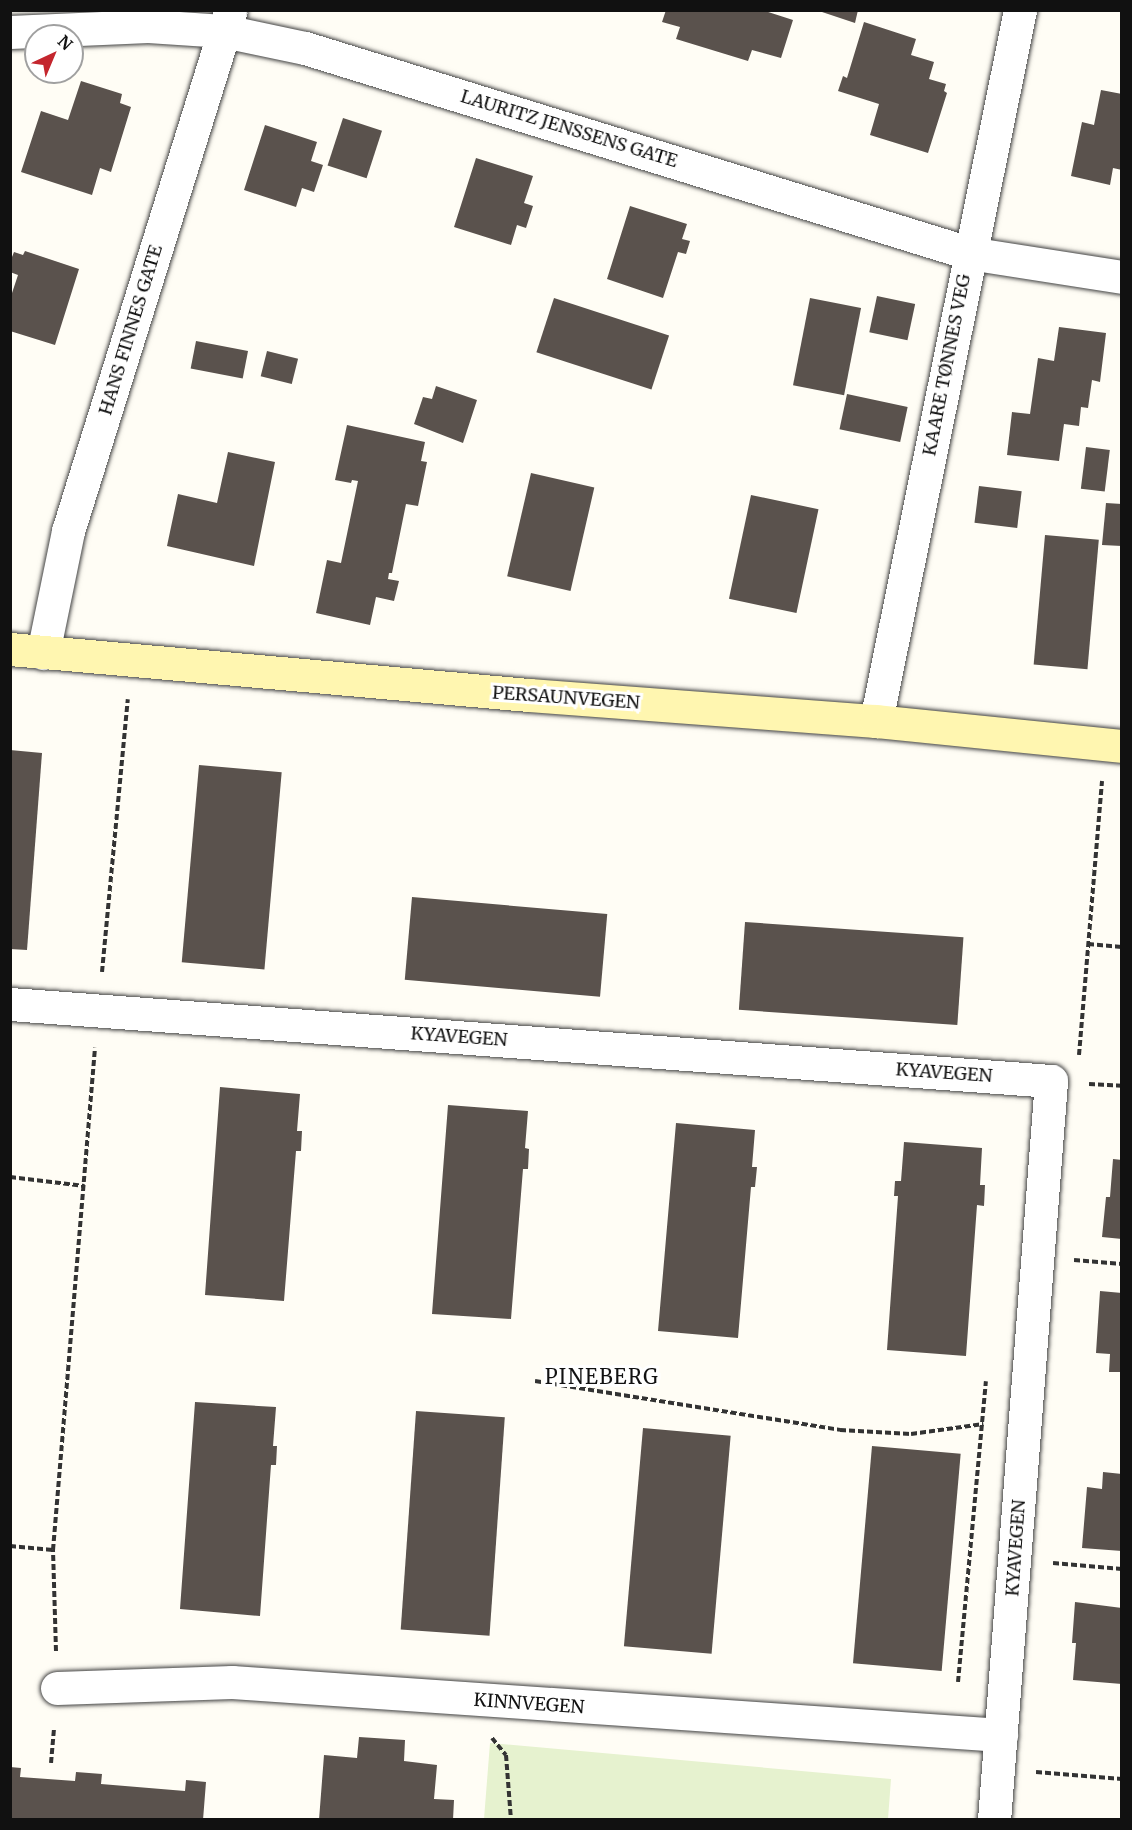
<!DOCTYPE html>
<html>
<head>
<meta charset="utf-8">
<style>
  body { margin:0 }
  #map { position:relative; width:1132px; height:1830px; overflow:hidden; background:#fffdf5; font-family:Merriweather,serif }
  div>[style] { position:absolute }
  .pitch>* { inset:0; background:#e6f2cf }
  .building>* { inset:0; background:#5a524d; transform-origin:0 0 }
  .path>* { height:4px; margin-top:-2px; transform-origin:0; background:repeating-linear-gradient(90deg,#333 0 6px,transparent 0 9px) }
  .roads { filter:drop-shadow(0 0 2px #444) drop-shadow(0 0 2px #444) }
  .street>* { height:33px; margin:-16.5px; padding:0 16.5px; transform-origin:16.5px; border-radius:16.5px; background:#fff }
  .secondary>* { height:33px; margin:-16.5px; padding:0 16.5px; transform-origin:16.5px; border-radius:16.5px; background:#fff6b0 }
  span { translate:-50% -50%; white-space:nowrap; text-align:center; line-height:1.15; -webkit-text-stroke:6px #fff; paint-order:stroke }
  .street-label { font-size:18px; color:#111 }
  .neighbourhood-label { font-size:20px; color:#111; letter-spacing:1.5px }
  .frame { position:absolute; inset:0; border:12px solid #111; pointer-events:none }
  .north { position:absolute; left:24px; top:24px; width:60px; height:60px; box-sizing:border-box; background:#fff; border:2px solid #a0a0a0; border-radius:50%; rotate:44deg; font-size:16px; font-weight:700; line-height:24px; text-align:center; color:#111 }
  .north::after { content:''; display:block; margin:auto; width:21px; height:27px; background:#c4262e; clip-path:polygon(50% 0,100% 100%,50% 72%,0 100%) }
</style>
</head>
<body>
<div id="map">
  <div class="pitch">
    <i style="clip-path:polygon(490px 1743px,891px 1779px,888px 1819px,484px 1819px)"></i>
  </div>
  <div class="building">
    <i style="clip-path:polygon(666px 10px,762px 10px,793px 20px,781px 58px,752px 50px,748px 61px,676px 39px,680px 27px,662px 22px)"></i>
    <i style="clip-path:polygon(816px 10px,858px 10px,855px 23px)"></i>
    <i style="clip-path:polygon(864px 22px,916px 39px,911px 55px,934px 62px,929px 79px,946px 84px,944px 91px,947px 93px,928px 153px,870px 135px,879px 104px,838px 91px,843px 76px,847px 78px)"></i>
    <i style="clip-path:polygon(81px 81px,122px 94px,120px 103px,131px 107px,111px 172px,100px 168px,92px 195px,21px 172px,41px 111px,68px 120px)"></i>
    <i style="clip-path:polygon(1101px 90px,1122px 94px,1122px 170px,1113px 168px,1110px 185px,1071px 176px,1082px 122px,1094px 125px)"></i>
    <i style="left:343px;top:118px;width:41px;height:50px;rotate:18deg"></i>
    <i style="clip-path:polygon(265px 125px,317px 142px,311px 161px,323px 165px,314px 192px,302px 188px,296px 207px,244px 190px)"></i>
    <i style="clip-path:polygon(476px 158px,533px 176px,524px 203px,533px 206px,526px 228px,517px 225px,511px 245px,454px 227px)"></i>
    <i style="clip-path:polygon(630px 206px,687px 224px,682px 239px,690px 241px,686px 254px,678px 252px,663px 298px,607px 279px)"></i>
    <i style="clip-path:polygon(25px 251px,79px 269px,55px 345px,10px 331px,10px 299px,18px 275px,10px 272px,10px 262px,14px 252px,23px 255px)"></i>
    <i style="left:877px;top:296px;width:39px;height:37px;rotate:12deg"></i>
    <i style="left:554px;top:298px;width:121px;height:57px;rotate:18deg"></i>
    <i style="left:810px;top:298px;width:52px;height:89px;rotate:11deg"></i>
    <i style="clip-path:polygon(1059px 327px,1106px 333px,1100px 382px,1092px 380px,1088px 408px,1081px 407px,1079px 426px,1064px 424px,1059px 461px,1007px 455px,1012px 412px,1030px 414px,1038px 358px,1054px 361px)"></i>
    <i style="left:196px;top:341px;width:53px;height:28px;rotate:11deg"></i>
    <i style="left:267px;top:351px;width:32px;height:26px;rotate:14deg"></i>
    <i style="clip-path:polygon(436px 386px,477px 400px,463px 443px,414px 424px,423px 397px,432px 399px)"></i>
    <i style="left:847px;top:394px;width:62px;height:36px;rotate:12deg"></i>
    <i style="clip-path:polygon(347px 425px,425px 442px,421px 461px,427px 462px,418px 506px,406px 504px,392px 573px,389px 573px,388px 579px,399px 581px,394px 601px,376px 597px,370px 625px,316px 613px,327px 560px,341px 563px,358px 481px,352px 480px,351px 483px,335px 480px)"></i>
    <i style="left:1086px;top:447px;width:24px;height:42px;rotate:7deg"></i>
    <i style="clip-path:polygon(228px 452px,275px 462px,254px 566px,167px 546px,178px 494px,217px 503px)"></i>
    <i style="left:531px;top:473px;width:65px;height:106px;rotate:13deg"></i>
    <i style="left:979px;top:486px;width:43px;height:37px;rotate:7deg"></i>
    <i style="left:751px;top:495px;width:69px;height:106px;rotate:12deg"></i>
    <i style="clip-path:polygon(1106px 503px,1122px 504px,1122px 546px,1102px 545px)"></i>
    <i style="left:1045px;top:535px;width:54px;height:130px;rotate:5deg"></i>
    <i style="clip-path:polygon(10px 750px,42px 753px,27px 950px,10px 949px)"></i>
    <i style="left:199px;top:765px;width:83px;height:198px;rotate:5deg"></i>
    <i style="left:412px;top:897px;width:196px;height:83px;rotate:5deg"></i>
    <i style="left:745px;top:922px;width:219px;height:88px;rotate:4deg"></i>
    <i style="clip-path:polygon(220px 1087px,300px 1094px,297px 1131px,302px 1131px,301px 1151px,296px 1151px,284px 1301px,205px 1295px)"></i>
    <i style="clip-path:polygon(448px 1105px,528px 1111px,525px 1148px,529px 1149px,528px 1169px,523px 1169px,511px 1319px,432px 1314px)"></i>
    <i style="clip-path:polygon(676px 1123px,755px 1130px,752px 1167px,757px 1167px,755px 1187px,751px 1187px,738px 1338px,658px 1331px)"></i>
    <i style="clip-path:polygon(904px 1142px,982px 1148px,980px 1185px,985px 1185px,984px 1206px,977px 1205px,966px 1356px,887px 1350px,898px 1196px,894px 1196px,895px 1181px,901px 1181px)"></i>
    <i style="clip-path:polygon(1113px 1159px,1122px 1160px,1122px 1239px,1102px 1237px,1106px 1197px,1110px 1197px)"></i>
    <i style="clip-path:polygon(1100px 1291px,1122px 1293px,1122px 1372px,1109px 1372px,1110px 1354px,1096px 1353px)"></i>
    <i style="clip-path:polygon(195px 1402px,276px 1407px,273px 1446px,277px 1446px,276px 1465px,271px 1465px,260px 1616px,180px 1609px)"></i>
    <i style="left:416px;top:1411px;width:89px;height:219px;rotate:4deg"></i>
    <i style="left:643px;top:1428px;width:88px;height:219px;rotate:5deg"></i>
    <i style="left:872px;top:1446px;width:89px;height:218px;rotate:5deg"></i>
    <i style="clip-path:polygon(1103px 1472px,1122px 1474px,1122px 1551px,1082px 1548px,1087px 1487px,1102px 1489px)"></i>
    <i style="clip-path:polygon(1075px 1602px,1122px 1608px,1122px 1684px,1073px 1680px,1076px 1643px,1072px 1643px)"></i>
    <i style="clip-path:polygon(359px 1737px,405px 1740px,404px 1761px,437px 1765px,434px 1799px,454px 1800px,453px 1820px,319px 1820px,324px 1755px,357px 1758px)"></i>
    <i style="clip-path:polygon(10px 1767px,21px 1768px,20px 1777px,75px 1781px,76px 1772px,102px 1774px,101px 1784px,185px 1791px,186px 1780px,206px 1782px,203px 1820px,10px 1820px)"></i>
  </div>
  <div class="path">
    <i style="left:1088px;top:944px;width:34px;rotate:5deg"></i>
    <i style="left:102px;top:972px;width:274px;rotate:-84.6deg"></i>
    <i style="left:1079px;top:1055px;width:275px;rotate:-85.2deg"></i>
    <i style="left:1089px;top:1084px;width:33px;rotate:3deg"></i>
    <i style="left:10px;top:1177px;width:75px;rotate:6.9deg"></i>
    <i style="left:1074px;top:1260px;width:48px;rotate:4.8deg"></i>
    <i style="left:535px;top:1381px;width:309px;rotate:9.1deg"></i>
    <i style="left:840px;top:1430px;width:71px;rotate:3.2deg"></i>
    <i style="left:911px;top:1434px;width:73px;rotate:-7.9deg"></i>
    <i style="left:10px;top:1546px;width:43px;rotate:5.3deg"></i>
    <i style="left:1053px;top:1563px;width:69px;rotate:5deg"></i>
    <i style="left:56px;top:1651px;width:101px;rotate:-91.7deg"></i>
    <i style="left:53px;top:1550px;width:504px;rotate:-85.22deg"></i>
    <i style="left:958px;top:1682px;width:302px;rotate:-84.7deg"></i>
    <i style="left:492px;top:1738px;width:22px;rotate:51deg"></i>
    <i style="left:506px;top:1755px;width:65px;rotate:85.6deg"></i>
    <i style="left:51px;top:1763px;width:36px;rotate:-85deg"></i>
    <i style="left:1036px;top:1772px;width:86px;rotate:4.7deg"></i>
  </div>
  <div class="roads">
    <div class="street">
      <i style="left:10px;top:32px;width:138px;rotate:-2.5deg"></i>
      <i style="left:148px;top:26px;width:76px;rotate:3.8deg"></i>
      <i style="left:224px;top:31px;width:83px;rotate:11.9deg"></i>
      <i style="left:305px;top:48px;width:695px;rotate:17.16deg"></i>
      <i style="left:969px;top:253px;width:155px;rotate:8.9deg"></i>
      <i style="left:43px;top:653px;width:125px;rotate:-78.4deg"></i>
      <i style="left:68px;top:531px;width:544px;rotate:-72.66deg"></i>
      <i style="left:876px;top:721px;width:725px;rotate:-78.55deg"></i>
      <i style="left:10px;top:1004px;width:1044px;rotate:4.23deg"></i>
      <i style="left:1051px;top:1081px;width:741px;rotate:94.41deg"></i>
      <i style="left:57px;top:1688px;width:175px;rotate:-2deg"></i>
      <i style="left:232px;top:1682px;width:771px;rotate:3.94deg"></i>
    </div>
    <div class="secondary">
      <i style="left:10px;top:649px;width:521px;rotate:5.07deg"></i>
      <i style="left:529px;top:695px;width:348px;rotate:4.3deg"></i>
      <i style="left:876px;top:721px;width:247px;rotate:5.8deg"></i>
    </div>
  </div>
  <div class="street-label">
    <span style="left:569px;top:129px;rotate:17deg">LAURITZ JENSSENS GATE</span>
    <span style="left:131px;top:330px;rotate:-73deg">HANS FINNES GATE</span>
    <span style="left:947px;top:365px;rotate:-79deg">KAARE TØNNES VEG</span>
    <span style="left:566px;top:698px;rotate:4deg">PERSAUNVEGEN</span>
    <span style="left:459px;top:1037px;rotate:4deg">KYAVEGEN</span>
    <span style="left:944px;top:1073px;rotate:4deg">KYAVEGEN</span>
    <span style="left:1016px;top:1548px;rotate:-86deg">KYAVEGEN</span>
    <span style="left:529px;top:1704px;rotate:4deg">KINNVEGEN</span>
  </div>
  <div class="neighbourhood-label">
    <span style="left:602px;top:1376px">PINEBERG</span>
  </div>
  <div class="frame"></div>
  <div class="north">N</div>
</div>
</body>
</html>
